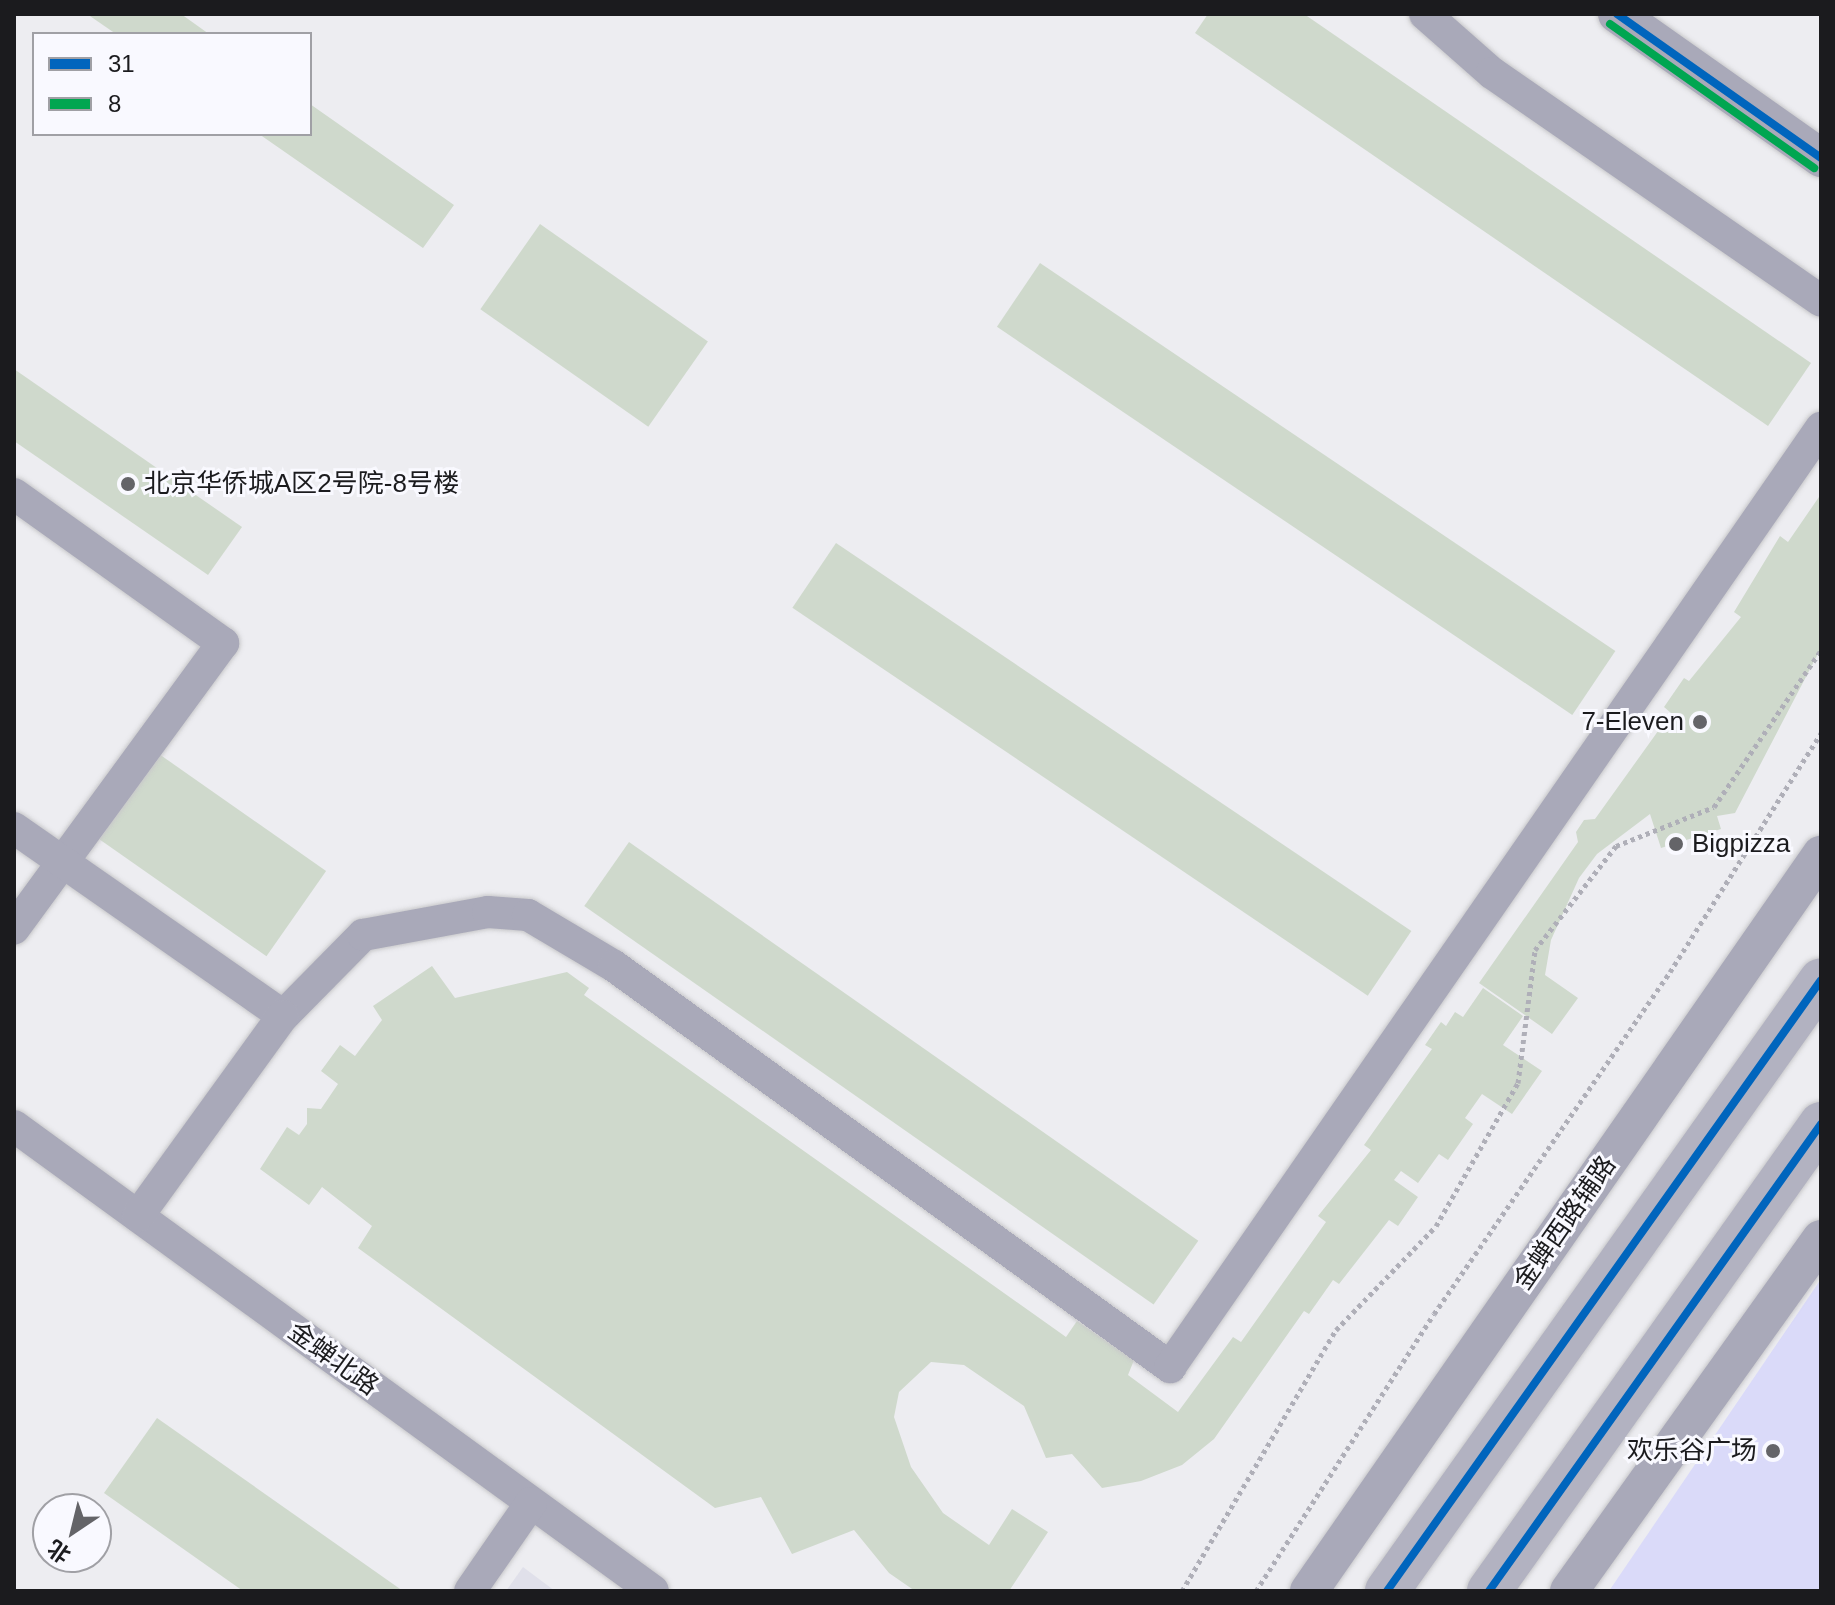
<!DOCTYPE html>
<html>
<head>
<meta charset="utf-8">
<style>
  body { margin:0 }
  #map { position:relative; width:1835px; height:1605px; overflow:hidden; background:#ededf1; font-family:Helvetica,"Noto Sans SC",sans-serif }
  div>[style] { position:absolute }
  .built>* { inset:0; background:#e0e0ea }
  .green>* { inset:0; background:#dadaf9 }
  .building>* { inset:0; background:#cfd9cc; transform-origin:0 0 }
  .path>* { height:5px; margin-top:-2.5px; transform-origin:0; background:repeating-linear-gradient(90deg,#afafb8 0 4px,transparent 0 8px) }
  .roads { filter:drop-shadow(0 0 2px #c8c8ca) drop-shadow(0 0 2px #c8c8ca) }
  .minor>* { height:32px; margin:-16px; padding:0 16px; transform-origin:16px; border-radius:16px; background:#a9a9b9 }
  .tertiary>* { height:38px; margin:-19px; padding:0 19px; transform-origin:19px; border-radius:19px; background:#a9a9b9 }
  .secondary>* { height:44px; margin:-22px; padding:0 22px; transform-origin:22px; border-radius:22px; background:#b2b2c1 }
  .bus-1>* { height:8px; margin:-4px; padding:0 4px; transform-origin:4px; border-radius:4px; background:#0065bd }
  .bus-2>* { height:8px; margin:-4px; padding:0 4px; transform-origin:4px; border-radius:4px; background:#00a651 }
  .dots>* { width:22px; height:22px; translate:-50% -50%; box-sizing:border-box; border:4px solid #f9f9ff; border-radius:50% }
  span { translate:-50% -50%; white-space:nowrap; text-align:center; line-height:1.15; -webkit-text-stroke:6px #f9f9ff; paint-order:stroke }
  .poi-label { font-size:26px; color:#1b1b1e }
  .left { translate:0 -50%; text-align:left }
  .right { translate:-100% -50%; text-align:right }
  .street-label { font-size:26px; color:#1b1b1e }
  .frame { position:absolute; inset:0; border:16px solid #1b1b1e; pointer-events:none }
  .legend { position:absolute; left:32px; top:32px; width:280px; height:104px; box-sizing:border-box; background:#f9f9ff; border:2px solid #a0a0a5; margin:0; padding:10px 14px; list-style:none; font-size:24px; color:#1b1b1e }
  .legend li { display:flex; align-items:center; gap:16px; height:40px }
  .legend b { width:40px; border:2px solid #a0a0a5 }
  .north { position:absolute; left:32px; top:1493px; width:80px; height:80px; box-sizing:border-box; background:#f9f9ff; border:2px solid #a0a0a5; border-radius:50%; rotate:215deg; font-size:22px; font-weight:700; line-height:32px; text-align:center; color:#1b1b1e }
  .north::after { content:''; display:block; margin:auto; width:28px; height:36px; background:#646468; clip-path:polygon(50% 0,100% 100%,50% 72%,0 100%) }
</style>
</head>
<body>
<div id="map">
  <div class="built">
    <i style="clip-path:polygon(523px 1567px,555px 1591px,506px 1591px)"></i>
  </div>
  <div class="green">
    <i style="clip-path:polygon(1821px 1279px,1821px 1591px,1609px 1591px)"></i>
  </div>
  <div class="building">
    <i style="clip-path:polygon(87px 14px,181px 14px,209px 34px,116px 34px)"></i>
    <i style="clip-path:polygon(1208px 14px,1304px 14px,1811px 363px,1768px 426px,1195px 33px)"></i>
    <i style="clip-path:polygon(310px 104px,454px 205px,423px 248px,259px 134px,310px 134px)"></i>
    <i style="left:540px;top:224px;width:205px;height:104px;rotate:35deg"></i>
    <i style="left:1040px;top:263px;width:694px;height:77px;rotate:34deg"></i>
    <i style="clip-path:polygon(14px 369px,242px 527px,208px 575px,14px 441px)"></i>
    <i style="clip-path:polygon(1821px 494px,1821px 648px,1735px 813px,1717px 816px,1721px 829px,1661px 848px,1650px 814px,1597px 854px,1579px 878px,1551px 940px,1545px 975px,1578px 998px,1552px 1034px,1479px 983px,1578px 842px,1576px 832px,1584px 820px,1595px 819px,1671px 713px,1664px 707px,1684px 678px,1689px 681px,1741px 617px,1734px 612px,1780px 536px,1788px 542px)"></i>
    <i style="left:836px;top:543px;width:694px;height:78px;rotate:34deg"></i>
    <i style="left:159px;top:754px;width:204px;height:104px;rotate:35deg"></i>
    <i style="left:629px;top:842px;width:695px;height:78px;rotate:35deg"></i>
    <i style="clip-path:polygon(432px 966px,455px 998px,567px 972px,589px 988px,584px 995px,1066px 1337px,1077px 1321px,1134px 1360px,1128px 1375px,1178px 1412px,1233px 1337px,1241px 1342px,1326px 1222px,1318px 1216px,1371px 1150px,1364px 1145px,1432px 1049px,1425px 1045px,1441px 1022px,1446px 1026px,1455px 1012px,1463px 1017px,1483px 988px,1523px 1016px,1503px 1045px,1542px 1071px,1512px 1114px,1482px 1094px,1465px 1118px,1473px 1124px,1448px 1160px,1439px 1154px,1418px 1183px,1401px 1171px,1394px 1180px,1418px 1197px,1398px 1226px,1389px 1220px,1339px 1284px,1333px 1280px,1309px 1314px,1304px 1311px,1214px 1439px,1182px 1465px,1141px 1481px,1102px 1488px,1072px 1454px,1046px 1458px,1024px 1406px,964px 1365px,931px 1362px,899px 1392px,894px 1417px,911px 1467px,943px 1513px,989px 1545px,1012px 1509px,1048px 1532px,1009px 1591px,915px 1591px,889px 1573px,854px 1530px,792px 1554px,761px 1497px,715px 1508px,358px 1248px,372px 1226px,322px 1187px,309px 1205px,260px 1169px,287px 1127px,299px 1135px,307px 1124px,307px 1108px,321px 1109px,338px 1084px,321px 1071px,340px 1045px,355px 1056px,382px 1020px,373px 1006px)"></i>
    <i style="clip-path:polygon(157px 1418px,403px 1591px,243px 1591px,104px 1493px)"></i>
  </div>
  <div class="path">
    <i style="left:1182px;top:1591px;width:303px;rotate:-59.5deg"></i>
    <i style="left:1336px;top:1330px;width:144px;rotate:-46.1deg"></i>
    <i style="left:1436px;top:1226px;width:165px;rotate:-60.2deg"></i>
    <i style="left:1518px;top:1083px;width:134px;rotate:-82.7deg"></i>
    <i style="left:1535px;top:950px;width:132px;rotate:-52.1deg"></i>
    <i style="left:1616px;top:846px;width:105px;rotate:-21.7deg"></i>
    <i style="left:1714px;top:807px;width:190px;rotate:-55.7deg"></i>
    <i style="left:1256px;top:1591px;width:329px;rotate:-57.3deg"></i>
    <i style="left:1434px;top:1314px;width:416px;rotate:-55.4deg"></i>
    <i style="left:1670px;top:972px;width:283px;rotate:-57.7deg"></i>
  </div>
  <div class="roads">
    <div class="minor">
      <i style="left:1425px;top:14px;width:89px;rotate:41.4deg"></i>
      <i style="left:1492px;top:73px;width:400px;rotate:34.7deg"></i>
      <i style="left:14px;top:494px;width:257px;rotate:35.5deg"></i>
      <i style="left:223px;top:643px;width:354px;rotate:126.2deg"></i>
      <i style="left:14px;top:828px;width:328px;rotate:34.9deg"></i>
      <i style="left:283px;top:1016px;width:114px;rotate:-45.4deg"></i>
      <i style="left:363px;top:935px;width:127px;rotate:-10.4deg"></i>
      <i style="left:488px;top:912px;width:40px;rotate:4.3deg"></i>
      <i style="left:528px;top:915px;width:100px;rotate:30.7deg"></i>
      <i style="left:614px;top:966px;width:686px;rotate:35.8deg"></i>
      <i style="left:1170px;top:1367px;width:1143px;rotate:-55.27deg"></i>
      <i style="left:14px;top:1126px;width:790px;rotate:36.04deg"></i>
      <i style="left:138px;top:1216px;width:247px;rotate:-54.1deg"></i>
      <i style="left:470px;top:1591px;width:107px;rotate:-55.3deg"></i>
    </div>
    <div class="tertiary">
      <i style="left:1617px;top:14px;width:250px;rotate:35.2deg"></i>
      <i style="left:1309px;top:1591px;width:897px;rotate:-55.18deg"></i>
      <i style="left:1569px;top:1591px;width:433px;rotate:-54.4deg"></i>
    </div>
    <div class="secondary">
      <i style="left:1387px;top:1591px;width:749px;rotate:-54.61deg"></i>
      <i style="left:1489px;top:1591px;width:573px;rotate:-54.59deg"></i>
    </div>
  </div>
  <div class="bus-1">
    <i style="left:1617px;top:14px;width:250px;rotate:35.2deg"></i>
    <i style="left:1387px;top:1591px;width:749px;rotate:-54.61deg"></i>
    <i style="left:1489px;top:1591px;width:573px;rotate:-54.59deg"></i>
  </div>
  <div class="bus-2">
    <i style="left:1610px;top:24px;width:250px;rotate:35.2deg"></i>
  </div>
  <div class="dots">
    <i style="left:128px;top:484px;background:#646468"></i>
    <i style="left:1700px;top:722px;background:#646468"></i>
    <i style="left:1676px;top:844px;background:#646468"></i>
    <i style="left:1773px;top:1451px;background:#646468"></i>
  </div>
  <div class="poi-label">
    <span class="left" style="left:144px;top:484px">北京华侨城A区2号院-8号楼</span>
    <span class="right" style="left:1684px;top:722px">7-Eleven</span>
    <span class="left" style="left:1692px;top:844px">Bigpizza</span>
    <span class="right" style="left:1757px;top:1451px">欢乐谷广场</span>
  </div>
  <div class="street-label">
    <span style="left:1565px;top:1223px;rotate:-55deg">金蝉西路辅路</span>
    <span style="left:333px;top:1359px;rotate:36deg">金蝉北路</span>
  </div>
  <div class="frame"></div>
  <ul class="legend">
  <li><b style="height:10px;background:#0065bd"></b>31</li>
  <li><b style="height:10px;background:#00a651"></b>8</li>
  </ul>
  <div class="north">北</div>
</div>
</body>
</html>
